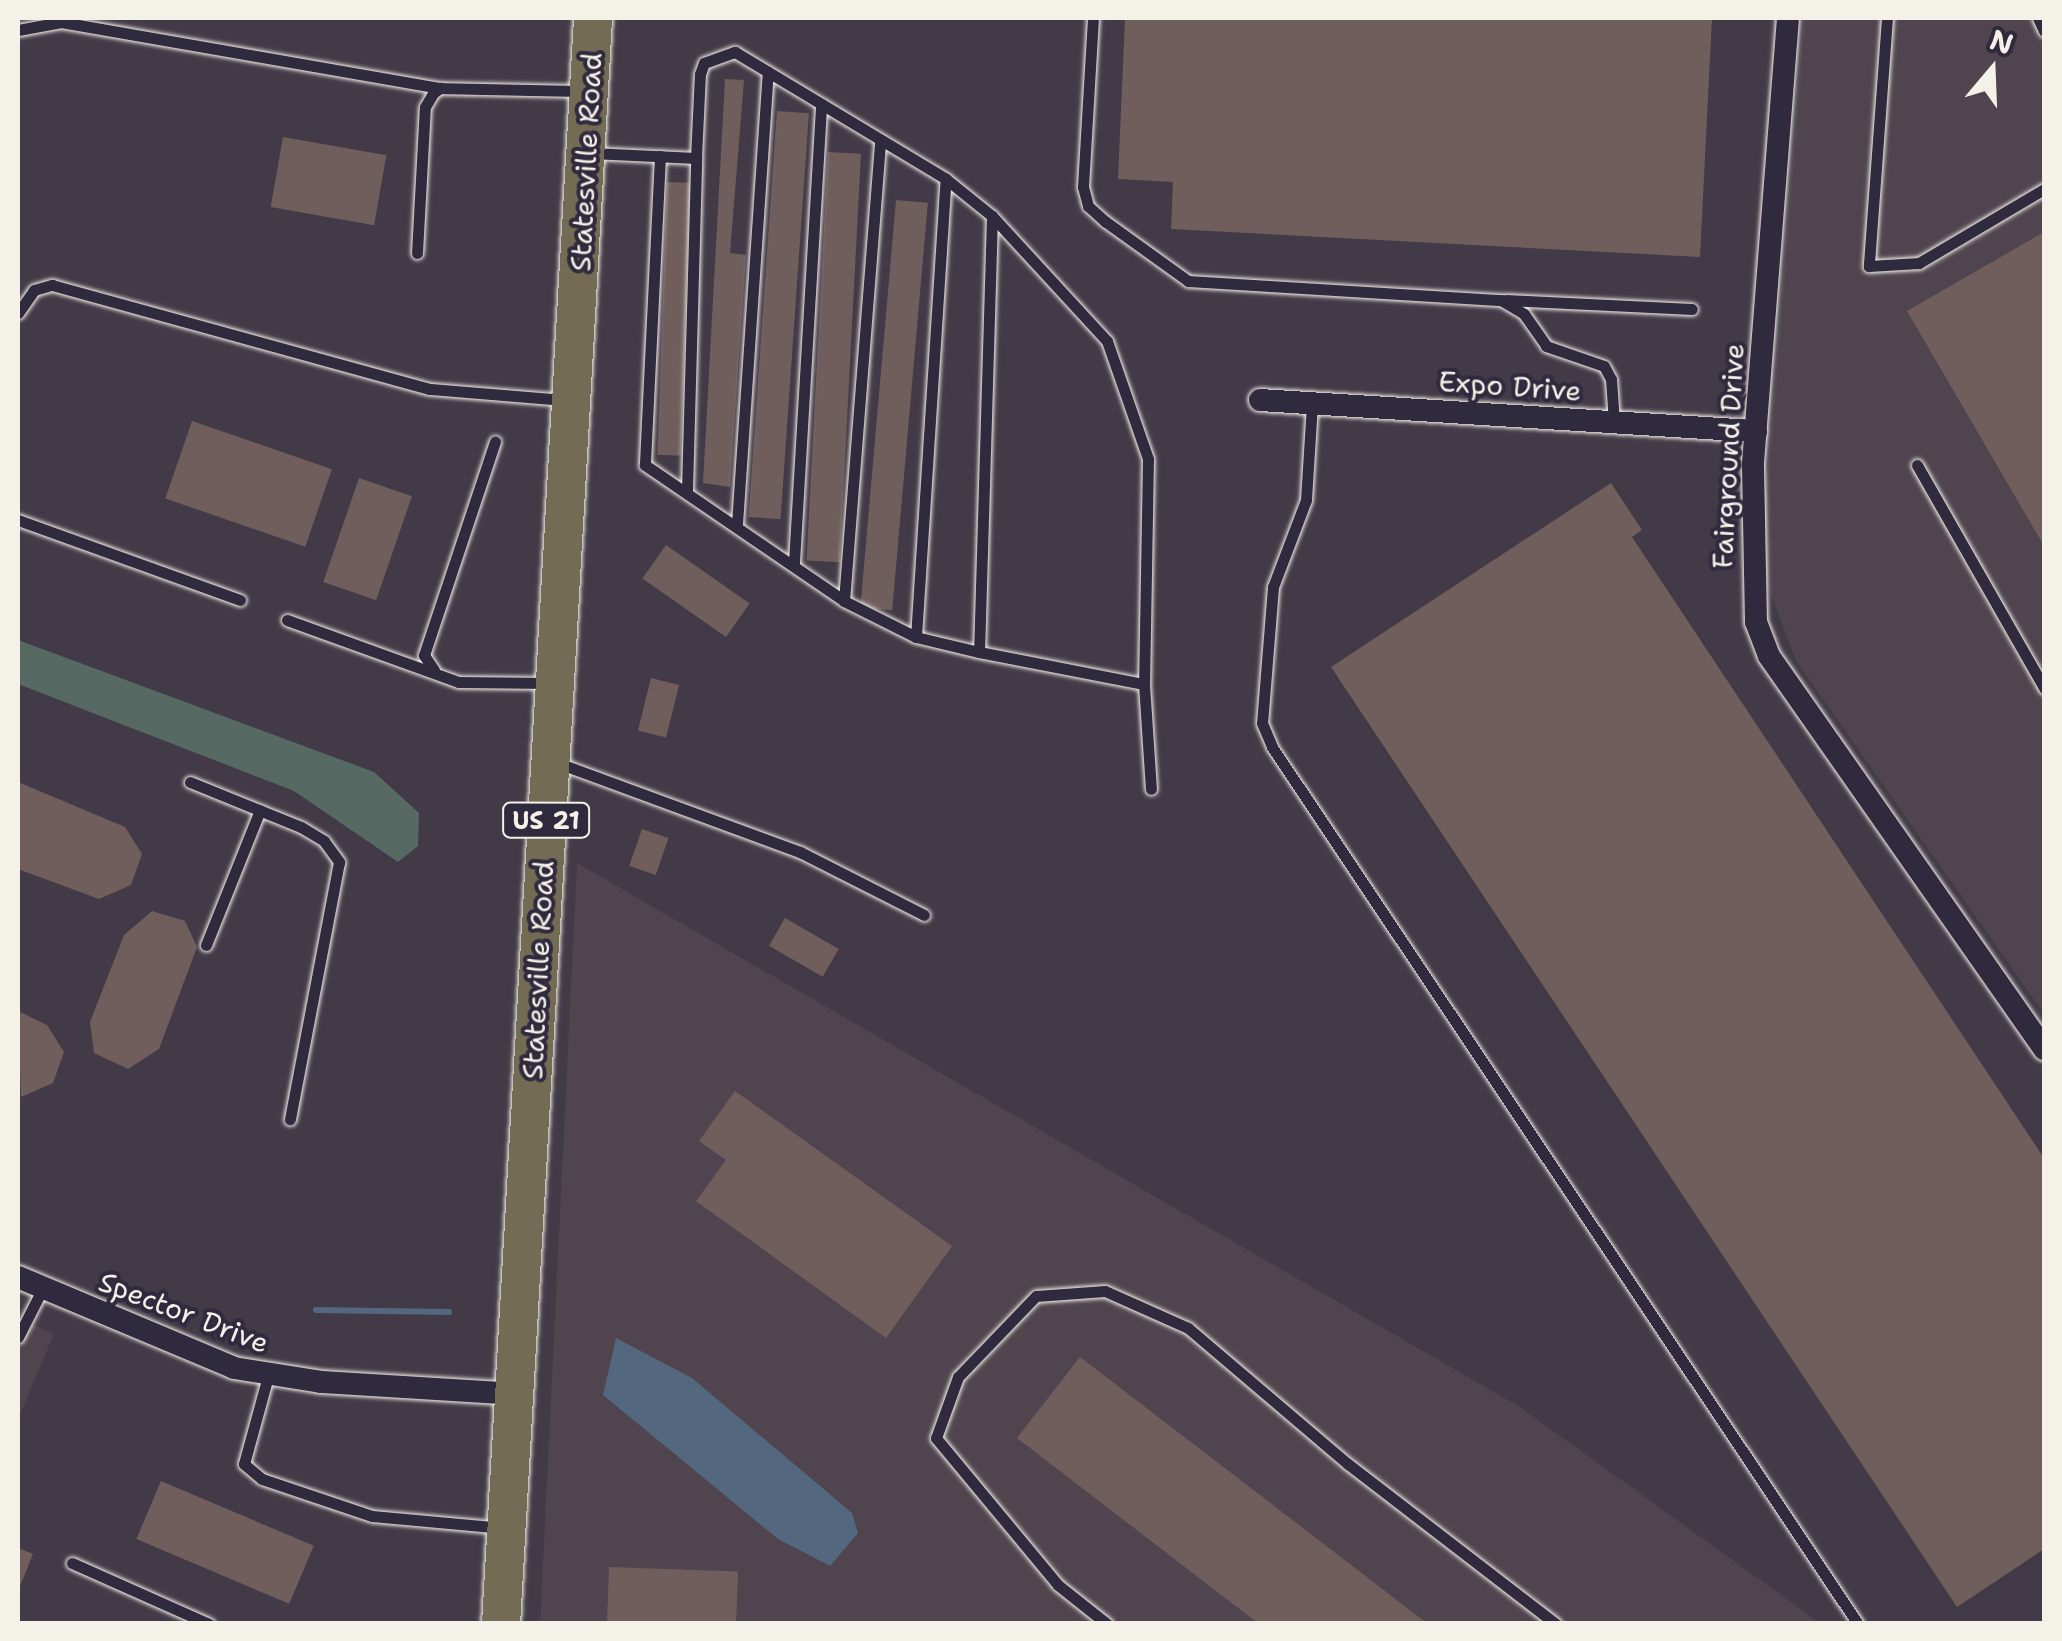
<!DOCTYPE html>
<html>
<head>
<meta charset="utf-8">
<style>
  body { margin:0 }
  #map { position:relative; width:2062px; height:1641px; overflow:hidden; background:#423a47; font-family:"Shantell Sans",sans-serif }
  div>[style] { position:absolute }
  .built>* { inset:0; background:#50454e }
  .green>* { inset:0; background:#566962 }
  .water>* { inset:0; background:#53677e }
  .stream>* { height:6px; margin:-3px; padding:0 3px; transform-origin:3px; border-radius:3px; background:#53677e }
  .building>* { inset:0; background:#705e5d; transform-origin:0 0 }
  .roads { filter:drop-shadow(0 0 2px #f4f1e8) drop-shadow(0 0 2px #f4f1e8) }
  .lane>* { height:11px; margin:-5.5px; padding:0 5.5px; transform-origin:5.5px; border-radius:5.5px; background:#2f2a3d }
  .street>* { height:22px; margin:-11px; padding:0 11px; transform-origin:11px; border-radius:11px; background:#2f2a3d }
  .primary>* { height:38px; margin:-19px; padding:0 19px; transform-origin:19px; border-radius:19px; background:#746b55 }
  span { translate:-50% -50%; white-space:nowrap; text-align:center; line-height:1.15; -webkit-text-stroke:8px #2f2a3d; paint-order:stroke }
  .shield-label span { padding:2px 8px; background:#2f2a3d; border:2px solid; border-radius:8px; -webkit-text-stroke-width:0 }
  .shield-label { font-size:25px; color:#f4f1e8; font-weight:700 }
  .street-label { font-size:28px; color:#f4f1e8 }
  .frame { position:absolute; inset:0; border:20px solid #f4f1e8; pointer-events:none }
  .north { position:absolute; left:1942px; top:20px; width:100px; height:100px; -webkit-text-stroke:8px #2f2a3d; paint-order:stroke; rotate:19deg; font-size:28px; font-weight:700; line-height:40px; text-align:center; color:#f4f1e8 }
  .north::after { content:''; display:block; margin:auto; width:35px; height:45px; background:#f4f1e8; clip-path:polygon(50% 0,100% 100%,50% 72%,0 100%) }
</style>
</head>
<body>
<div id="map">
  <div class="built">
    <i style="clip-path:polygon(1803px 18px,2044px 18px,2044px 1014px,1796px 661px,1767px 584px,1764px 517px)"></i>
    <i style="clip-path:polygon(577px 863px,1520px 1407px,1820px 1623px,540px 1624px)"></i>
    <i style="clip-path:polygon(18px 1317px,54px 1334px,18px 1419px)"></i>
  </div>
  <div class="green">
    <i style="clip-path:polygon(18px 640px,374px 772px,419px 813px,418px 846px,398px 862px,294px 791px,18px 684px)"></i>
  </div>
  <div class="water">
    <i style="clip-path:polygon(616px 1338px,692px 1378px,852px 1513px,858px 1533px,830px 1566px,778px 1539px,603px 1395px)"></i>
  </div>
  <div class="stream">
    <i style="left:316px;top:1310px;width:133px;rotate:0.9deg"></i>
  </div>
  <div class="building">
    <i style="clip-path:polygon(1125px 18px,1712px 18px,1700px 257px,1171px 229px,1173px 182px,1118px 179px)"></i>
    <i style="clip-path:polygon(725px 79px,744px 80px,730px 253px,746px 255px,730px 487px,703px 483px)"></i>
    <i style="left:777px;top:111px;width:32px;height:407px;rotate:4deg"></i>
    <i style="left:283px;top:137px;width:105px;height:71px;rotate:10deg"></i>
    <i style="left:828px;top:152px;width:33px;height:409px;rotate:3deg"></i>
    <i style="left:667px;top:182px;width:23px;height:273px;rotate:2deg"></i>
    <i style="left:896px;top:200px;width:32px;height:409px;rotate:5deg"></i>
    <i style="clip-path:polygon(2044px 232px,2044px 546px,1907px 311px)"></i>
    <i style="left:192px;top:421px;width:148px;height:82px;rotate:19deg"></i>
    <i style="left:359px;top:478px;width:56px;height:110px;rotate:19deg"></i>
    <i style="clip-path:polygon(1611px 483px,1642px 530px,1632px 537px,2044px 1158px,2044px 1549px,1957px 1607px,1331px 667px)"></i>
    <i style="left:666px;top:545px;width:102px;height:41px;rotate:35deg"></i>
    <i style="left:651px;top:678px;width:29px;height:54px;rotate:14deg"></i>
    <i style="clip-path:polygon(18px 782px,125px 827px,142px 854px,131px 885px,99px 899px,18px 869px)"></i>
    <i style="left:642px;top:829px;width:28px;height:39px;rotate:19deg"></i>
    <i style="clip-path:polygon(152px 911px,185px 921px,197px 947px,159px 1049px,128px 1069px,94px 1053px,90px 1022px,124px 935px)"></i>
    <i style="left:785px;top:918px;width:62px;height:32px;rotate:30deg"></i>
    <i style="clip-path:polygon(18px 1011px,47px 1025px,64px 1052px,53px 1083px,21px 1097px)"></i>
    <i style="clip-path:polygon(735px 1091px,952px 1246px,886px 1338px,696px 1201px,726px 1160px,699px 1141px)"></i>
    <i style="clip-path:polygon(1080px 1357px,1428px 1624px,1259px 1624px,1017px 1438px)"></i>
    <i style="left:161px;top:1481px;width:166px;height:63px;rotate:23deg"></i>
    <i style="clip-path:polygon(18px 1548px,33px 1554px,18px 1591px)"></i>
    <i style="left:609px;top:1567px;width:129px;height:57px;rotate:2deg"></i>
  </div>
  <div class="roads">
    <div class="lane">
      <i style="left:1093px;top:18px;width:169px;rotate:93.4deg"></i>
      <i style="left:1083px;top:187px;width:20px;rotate:75deg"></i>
      <i style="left:1088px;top:206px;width:24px;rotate:42deg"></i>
      <i style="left:1106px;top:222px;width:101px;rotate:35.7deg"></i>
      <i style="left:1188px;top:281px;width:314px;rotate:3.5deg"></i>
      <i style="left:1501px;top:300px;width:27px;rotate:31deg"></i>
      <i style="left:1524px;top:314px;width:39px;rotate:55deg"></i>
      <i style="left:1546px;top:346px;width:61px;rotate:19deg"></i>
      <i style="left:1604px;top:366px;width:15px;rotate:62deg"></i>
      <i style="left:1611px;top:379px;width:43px;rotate:86deg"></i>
      <i style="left:1887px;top:18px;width:249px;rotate:94.2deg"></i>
      <i style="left:1869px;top:266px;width:50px;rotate:-3.4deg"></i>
      <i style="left:1919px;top:263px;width:145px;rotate:-30.6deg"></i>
      <i style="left:2038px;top:18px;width:14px;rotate:65deg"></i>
      <i style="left:18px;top:30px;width:44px;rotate:-10.5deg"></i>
      <i style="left:61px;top:22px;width:385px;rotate:9.9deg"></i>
      <i style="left:591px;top:153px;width:105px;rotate:2.7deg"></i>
      <i style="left:696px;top:158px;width:84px;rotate:-87.3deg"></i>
      <i style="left:700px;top:74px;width:12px;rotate:-70deg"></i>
      <i style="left:704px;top:63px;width:33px;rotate:-20deg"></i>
      <i style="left:735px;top:52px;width:246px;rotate:31deg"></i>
      <i style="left:946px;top:179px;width:59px;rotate:38.8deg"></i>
      <i style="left:992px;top:216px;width:170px;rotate:47.4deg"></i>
      <i style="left:1107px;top:341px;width:125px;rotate:70.8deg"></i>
      <i style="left:1148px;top:459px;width:225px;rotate:91deg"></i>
      <i style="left:1144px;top:684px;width:105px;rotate:86.2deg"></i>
      <i style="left:660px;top:156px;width:309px;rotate:92.8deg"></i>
      <i style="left:645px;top:465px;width:241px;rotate:34.3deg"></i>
      <i style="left:844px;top:601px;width:80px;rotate:26.6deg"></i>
      <i style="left:916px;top:637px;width:459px;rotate:-86.3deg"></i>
      <i style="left:992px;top:216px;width:436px;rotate:91.7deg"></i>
      <i style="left:979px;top:652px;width:168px;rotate:11deg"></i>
      <i style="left:417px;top:253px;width:146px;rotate:-86.9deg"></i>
      <i style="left:425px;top:107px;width:16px;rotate:-60deg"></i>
      <i style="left:433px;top:93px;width:9px;rotate:-36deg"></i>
      <i style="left:440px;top:88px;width:145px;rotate:1.2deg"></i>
      <i style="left:1506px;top:300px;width:186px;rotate:2.8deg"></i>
      <i style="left:18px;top:313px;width:28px;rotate:-55deg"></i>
      <i style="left:34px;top:290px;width:19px;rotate:-16deg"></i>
      <i style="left:52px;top:285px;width:392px;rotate:15.4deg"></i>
      <i style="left:430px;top:389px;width:135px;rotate:4.7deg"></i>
      <i style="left:1312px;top:404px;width:96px;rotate:93.6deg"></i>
      <i style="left:1306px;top:500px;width:93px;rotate:110.8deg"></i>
      <i style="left:1273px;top:587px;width:136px;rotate:94.6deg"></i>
      <i style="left:1262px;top:723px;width:26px;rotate:67deg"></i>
      <i style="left:1272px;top:747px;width:1055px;rotate:56.25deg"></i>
      <i style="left:1917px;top:465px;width:257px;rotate:60.3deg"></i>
      <i style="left:687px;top:490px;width:332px;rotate:-88.4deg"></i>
      <i style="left:18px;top:520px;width:236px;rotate:19.8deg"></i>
      <i style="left:737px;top:524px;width:453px;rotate:-86.1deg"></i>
      <i style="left:794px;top:562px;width:459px;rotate:-86.6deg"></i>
      <i style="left:844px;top:601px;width:460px;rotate:-85.5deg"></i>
      <i style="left:287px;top:620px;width:182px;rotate:19.9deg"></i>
      <i style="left:458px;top:682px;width:92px;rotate:0.6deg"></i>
      <i style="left:916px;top:637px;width:65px;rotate:13.4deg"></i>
      <i style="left:434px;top:670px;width:18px;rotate:-124deg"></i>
      <i style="left:424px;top:655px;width:225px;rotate:-71.6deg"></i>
      <i style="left:558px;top:763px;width:258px;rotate:20.2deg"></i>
      <i style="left:800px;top:852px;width:139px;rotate:26.9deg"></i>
      <i style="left:190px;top:782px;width:120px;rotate:22.1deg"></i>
      <i style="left:301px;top:827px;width:27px;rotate:31deg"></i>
      <i style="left:324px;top:841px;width:26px;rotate:54deg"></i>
      <i style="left:339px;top:862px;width:262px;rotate:100.8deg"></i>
      <i style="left:206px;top:945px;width:145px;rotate:-68.2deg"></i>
      <i style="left:18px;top:1337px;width:55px;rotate:-63deg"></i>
      <i style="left:268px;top:1376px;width:91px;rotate:105.3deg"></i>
      <i style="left:244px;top:1464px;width:23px;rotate:40deg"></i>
      <i style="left:262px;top:1479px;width:116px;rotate:18.6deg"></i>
      <i style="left:372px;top:1516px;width:132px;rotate:5.2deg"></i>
      <i style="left:72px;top:1563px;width:150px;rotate:24deg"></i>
      <i style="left:1107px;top:1624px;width:63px;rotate:-141.5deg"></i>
      <i style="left:1058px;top:1585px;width:191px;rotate:-129.7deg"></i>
      <i style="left:936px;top:1438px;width:65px;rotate:-70.2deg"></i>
      <i style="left:958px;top:1377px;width:112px;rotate:-46.1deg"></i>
      <i style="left:1036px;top:1296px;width:69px;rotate:-4.1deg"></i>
      <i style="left:1105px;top:1291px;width:91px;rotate:24deg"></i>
      <i style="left:1188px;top:1328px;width:210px;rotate:40.4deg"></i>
      <i style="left:1348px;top:1464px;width:262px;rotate:37.6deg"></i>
    </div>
    <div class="street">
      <i style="left:1788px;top:18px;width:450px;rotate:94.5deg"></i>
      <i style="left:1753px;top:467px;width:155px;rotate:88.9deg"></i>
      <i style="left:1756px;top:622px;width:36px;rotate:69deg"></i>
      <i style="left:1769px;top:656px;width:480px;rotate:55deg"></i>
      <i style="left:1260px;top:400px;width:497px;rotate:3.6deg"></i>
      <i style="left:18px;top:1277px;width:234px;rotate:22.8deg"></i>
      <i style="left:234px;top:1368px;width:88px;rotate:9.1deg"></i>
      <i style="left:321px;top:1382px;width:194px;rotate:3.5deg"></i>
    </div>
    <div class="primary">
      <i style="left:501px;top:1624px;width:1609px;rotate:-86.72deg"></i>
    </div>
  </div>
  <div class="shield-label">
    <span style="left:546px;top:820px">US 21</span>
  </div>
  <div class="street-label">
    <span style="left:586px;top:162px;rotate:-87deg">Statesville Road</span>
    <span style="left:1510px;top:386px;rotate:4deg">Expo Drive</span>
    <span style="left:1728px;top:456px;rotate:-87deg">Fairground Drive</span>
    <span style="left:538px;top:970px;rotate:-87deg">Statesville Road</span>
    <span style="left:184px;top:1312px;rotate:21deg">Spector Drive</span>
  </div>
  <div class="frame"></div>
  <div class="north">N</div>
</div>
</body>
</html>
